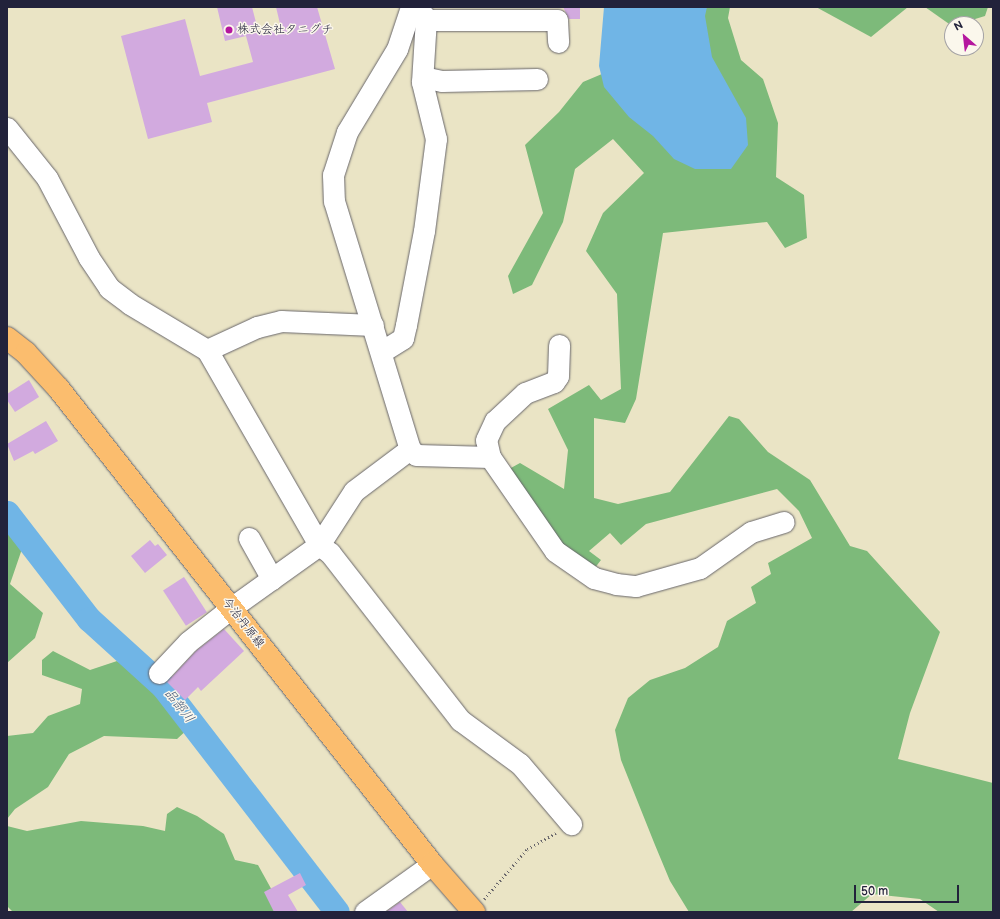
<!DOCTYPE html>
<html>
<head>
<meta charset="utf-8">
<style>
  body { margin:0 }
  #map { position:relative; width:1000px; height:919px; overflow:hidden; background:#eae4c5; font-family:"Balsamiq Sans","Klee One",sans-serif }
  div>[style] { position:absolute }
  .forest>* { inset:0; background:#7dba7a }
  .water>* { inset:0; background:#70b5e6 }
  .river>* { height:25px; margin:-12.5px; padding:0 12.5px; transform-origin:12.5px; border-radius:12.5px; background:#70b5e6 }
  .building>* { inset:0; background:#d2aadf; transform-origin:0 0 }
  .path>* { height:2.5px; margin-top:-1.25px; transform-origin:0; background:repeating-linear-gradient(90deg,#68666b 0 1px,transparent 0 4px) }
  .roads { filter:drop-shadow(0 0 1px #68666b) drop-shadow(0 0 1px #68666b) }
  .minor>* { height:21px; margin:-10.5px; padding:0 10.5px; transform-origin:10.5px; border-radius:10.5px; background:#fff }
  .major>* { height:22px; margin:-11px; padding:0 11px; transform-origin:11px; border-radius:11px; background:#fbbd6e }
  .dots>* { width:11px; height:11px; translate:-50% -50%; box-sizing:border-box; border:2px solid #fbf7ec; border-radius:50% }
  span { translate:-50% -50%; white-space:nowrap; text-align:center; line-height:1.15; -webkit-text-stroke:3px #fbf7ec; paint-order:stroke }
  .poi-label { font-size:12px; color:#22223b }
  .left { translate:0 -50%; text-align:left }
  .street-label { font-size:12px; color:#22223b }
  .water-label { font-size:13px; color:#3d5577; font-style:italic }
  .frame { position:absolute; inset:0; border:8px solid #22223b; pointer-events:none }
  .north { position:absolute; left:944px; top:16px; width:40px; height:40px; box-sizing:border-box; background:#fbf7ec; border:1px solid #a4a2a5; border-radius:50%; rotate:332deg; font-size:11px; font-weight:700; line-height:16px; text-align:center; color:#22223b }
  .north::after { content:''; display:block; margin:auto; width:14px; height:18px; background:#b5179e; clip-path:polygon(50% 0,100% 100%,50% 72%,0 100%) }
  .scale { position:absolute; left:854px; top:885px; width:105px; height:18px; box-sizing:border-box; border:2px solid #22223b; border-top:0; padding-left:5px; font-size:12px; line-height:14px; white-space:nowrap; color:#22223b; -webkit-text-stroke:3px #fbf7ec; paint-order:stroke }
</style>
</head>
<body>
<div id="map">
  <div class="forest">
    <i style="clip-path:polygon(666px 7px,730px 7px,728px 18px,741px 60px,763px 79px,778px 123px,776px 177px,804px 195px,807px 238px,785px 248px,767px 222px,663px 233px,636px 399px,625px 423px,594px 418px,594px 498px,618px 504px,670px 492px,729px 416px,739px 419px,768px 452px,810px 480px,850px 546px,867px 551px,940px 632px,910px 713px,898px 759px,993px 783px,993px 912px,939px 912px,920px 899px,872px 894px,851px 912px,689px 912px,670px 881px,655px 845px,621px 760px,615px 730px,628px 698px,650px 680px,685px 668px,718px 647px,727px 621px,756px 603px,751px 587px,771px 574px,768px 563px,812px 538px,799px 511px,777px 489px,646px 524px,621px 545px,610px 533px,589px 551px,601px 560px,594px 569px,560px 546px,509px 469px,520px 463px,564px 489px,568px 450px,548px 409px,589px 385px,601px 400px,621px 389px,617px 294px,586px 251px,603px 213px,644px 173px,613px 139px,575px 169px,563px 222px,532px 285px,513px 294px,508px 276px,543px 213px,525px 145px,559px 112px,583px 82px,628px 63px)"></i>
    <i style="clip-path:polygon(816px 7px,908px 7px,871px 37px)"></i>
    <i style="clip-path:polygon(925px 7px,988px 7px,985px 16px,952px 26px)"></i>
    <i style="clip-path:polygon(7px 525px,23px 546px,10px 584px,43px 613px,35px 638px,7px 663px)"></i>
    <i style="clip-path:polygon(53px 651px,90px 670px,117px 661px,159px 689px,189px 728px,177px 739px,104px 736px,69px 754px,48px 787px,15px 809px,7px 819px,7px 736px,33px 733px,48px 716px,80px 704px,82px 689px,42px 675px,42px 660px)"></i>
    <i style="clip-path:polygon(177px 807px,197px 816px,224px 834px,235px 860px,258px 865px,284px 912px,13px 912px,7px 906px,7px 826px,27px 831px,81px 821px,143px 826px,165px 831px,167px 814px)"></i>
  </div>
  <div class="water">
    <i style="clip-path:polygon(604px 7px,707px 7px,705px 16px,712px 57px,746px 118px,748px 145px,731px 169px,695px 169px,674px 159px,653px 136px,629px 117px,604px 87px,599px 66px)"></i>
  </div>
  <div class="river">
    <i style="left:7px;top:513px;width:134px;rotate:52.3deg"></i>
    <i style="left:89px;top:619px;width:100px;rotate:42.2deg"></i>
    <i style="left:163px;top:686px;width:285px;rotate:52.4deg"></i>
  </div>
  <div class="building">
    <i style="clip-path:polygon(217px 7px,252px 7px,259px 34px,281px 28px,276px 7px,317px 7px,335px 69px,207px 103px,212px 122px,148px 139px,121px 36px,185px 19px,200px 76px,253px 62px,246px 36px,225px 41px)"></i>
    <i style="clip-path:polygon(563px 7px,580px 7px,580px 19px,569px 19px)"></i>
    <i style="clip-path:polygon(29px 380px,39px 397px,15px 412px,7px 400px,7px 394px)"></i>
    <i style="clip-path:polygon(46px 421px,58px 441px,35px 454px,33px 451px,14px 461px,7px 444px)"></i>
    <i style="clip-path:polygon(150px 540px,155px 546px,158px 544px,167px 555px,145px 573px,131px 556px)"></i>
    <i style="left:184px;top:577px;width:42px;height:25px;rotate:57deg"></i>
    <i style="clip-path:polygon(224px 629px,244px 651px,201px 691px,198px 687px,185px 700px,167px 682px,196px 651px)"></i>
    <i style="clip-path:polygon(300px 873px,306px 885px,288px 895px,298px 912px,274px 912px,264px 892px)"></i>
    <i style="clip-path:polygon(400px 902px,408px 912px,386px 912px)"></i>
  </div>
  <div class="path">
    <i style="left:484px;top:899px;width:66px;rotate:-49.3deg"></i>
    <i style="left:527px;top:849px;width:33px;rotate:-29deg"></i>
  </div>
  <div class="roads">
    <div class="minor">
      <i style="left:411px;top:7px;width:44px;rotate:108.4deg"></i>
      <i style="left:397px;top:49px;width:97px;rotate:121.1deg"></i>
      <i style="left:347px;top:132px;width:45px;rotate:108deg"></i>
      <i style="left:333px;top:175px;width:26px;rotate:88deg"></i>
      <i style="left:334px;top:201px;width:259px;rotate:73deg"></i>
      <i style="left:410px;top:449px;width:8px;rotate:45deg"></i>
      <i style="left:416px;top:455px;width:74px;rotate:1.5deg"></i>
      <i style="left:490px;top:457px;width:114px;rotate:55.3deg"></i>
      <i style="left:555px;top:551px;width:47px;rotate:34.7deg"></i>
      <i style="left:594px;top:578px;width:23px;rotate:15deg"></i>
      <i style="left:616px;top:584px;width:20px;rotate:6deg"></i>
      <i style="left:636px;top:586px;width:66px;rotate:-15.7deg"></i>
      <i style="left:700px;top:568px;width:62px;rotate:-35.2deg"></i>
      <i style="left:751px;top:532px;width:34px;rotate:-17deg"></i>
      <i style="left:426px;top:20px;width:131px"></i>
      <i style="left:557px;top:20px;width:22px;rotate:87deg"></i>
      <i style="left:423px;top:77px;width:19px;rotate:12deg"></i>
      <i style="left:442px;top:81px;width:95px;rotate:-1.2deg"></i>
      <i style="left:7px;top:128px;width:64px;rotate:51.3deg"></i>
      <i style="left:47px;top:178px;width:90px;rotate:62.3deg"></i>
      <i style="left:89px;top:258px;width:36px;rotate:56deg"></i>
      <i style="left:109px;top:288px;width:26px;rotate:37deg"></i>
      <i style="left:130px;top:304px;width:90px;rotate:30.9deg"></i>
      <i style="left:207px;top:350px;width:225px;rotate:60.1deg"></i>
      <i style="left:319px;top:545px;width:14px;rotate:36deg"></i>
      <i style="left:330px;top:553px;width:212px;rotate:52.1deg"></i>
      <i style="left:460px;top:720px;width:74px;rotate:36.3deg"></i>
      <i style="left:520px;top:764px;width:79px;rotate:49.6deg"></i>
      <i style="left:207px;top:350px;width:55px;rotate:-24.7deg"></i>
      <i style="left:257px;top:327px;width:25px;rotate:-14deg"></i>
      <i style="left:281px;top:321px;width:92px;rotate:2.5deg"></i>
      <i style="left:381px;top:352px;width:26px;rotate:-32deg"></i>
      <i style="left:403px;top:338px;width:13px;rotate:-77deg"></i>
      <i style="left:406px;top:325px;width:96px;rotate:-79.2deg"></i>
      <i style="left:424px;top:231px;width:93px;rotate:-82.6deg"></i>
      <i style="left:436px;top:139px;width:59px;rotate:-103.8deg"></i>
      <i style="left:422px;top:82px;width:64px;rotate:-86.4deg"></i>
      <i style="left:426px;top:18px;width:15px;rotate:-132deg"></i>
      <i style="left:490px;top:457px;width:17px;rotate:-103deg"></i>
      <i style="left:486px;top:440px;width:21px;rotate:-65deg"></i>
      <i style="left:495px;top:421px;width:41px;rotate:-43deg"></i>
      <i style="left:525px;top:393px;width:31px;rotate:-21deg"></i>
      <i style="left:554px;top:382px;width:7px;rotate:-56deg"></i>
      <i style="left:558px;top:376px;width:31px;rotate:-88deg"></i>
      <i style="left:249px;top:538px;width:47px;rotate:60.7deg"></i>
      <i style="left:159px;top:673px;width:42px;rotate:-46.9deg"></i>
      <i style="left:188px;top:642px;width:55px;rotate:-38.3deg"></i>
      <i style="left:231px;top:608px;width:108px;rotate:-35.6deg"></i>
      <i style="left:319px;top:545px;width:64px;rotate:-57.1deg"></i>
      <i style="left:354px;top:491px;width:70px;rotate:-36.9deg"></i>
      <i style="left:365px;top:912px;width:82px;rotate:-35.6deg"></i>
    </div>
    <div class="major">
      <i style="left:7px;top:338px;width:24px;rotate:38deg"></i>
      <i style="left:26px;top:353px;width:49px;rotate:47.5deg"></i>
      <i style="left:59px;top:389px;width:604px;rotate:51.86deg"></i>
      <i style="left:432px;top:864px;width:64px;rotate:48.8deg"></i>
    </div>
  </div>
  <div class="dots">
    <i style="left:229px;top:30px;background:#b5179e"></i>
  </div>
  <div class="poi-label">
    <span class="left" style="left:237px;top:30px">株式会社タニグチ</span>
  </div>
  <div class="street-label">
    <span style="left:243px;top:623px;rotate:52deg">今治丹原線</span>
  </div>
  <div class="water-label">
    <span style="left:179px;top:706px;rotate:52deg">品部川</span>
  </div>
  <div class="frame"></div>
  <div class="north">N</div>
  <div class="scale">50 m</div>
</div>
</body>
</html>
